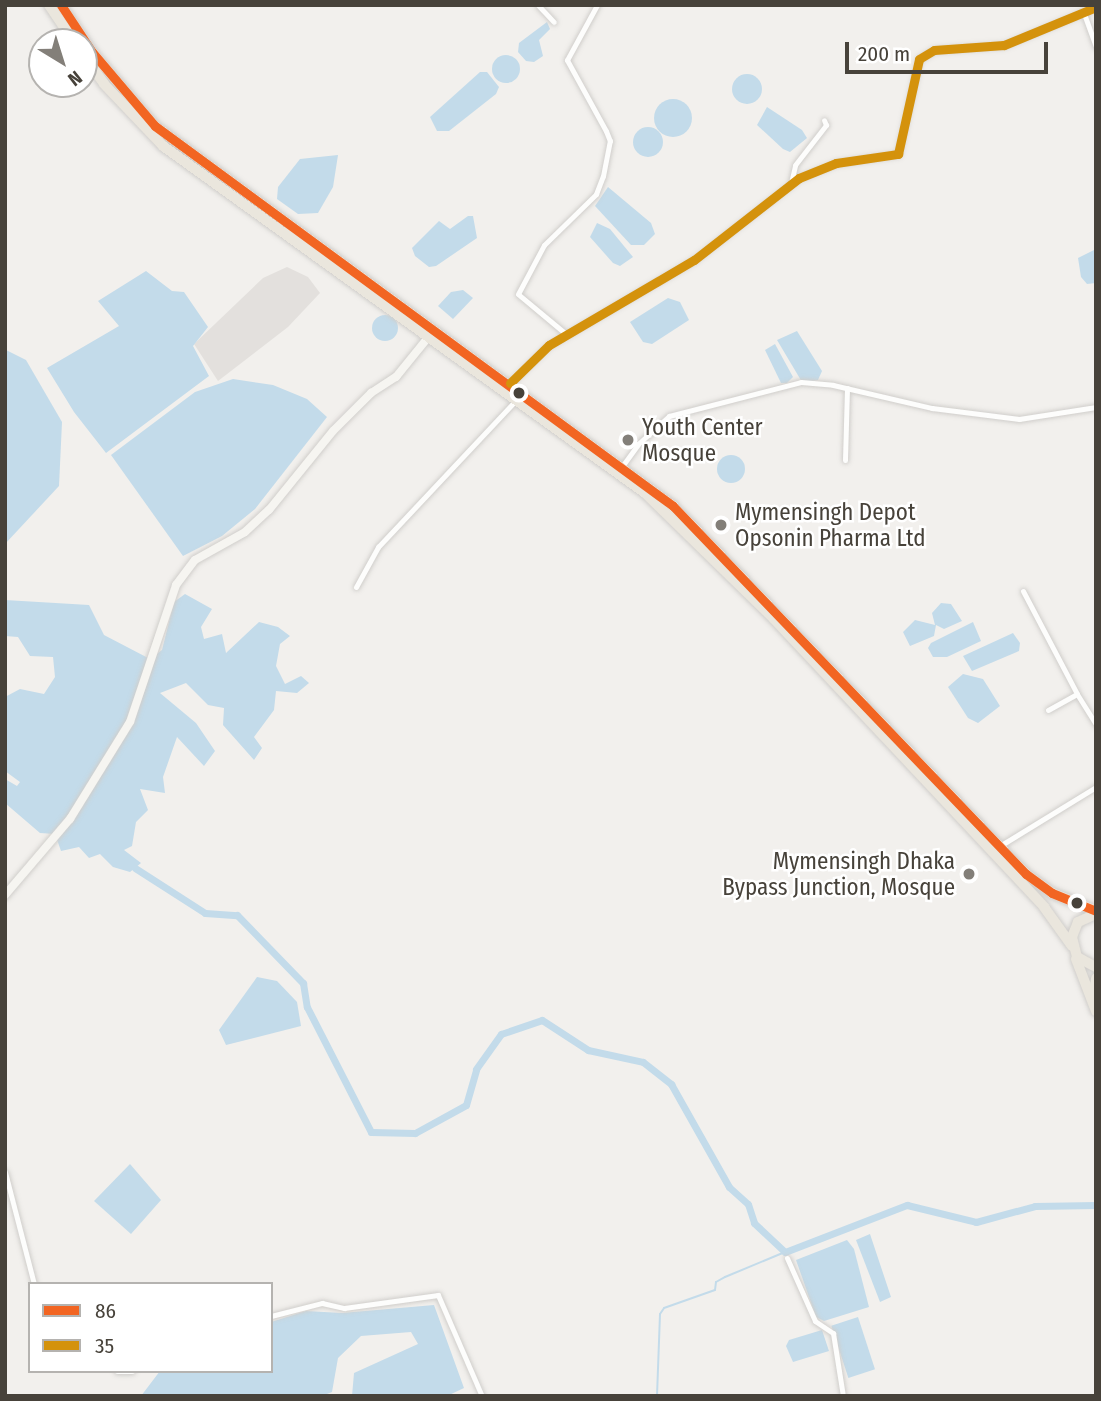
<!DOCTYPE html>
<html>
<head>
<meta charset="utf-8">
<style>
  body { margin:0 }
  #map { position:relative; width:1101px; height:1401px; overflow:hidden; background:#f2f0ed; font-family:"Fira Sans Condensed",sans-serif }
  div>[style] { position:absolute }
  .industrial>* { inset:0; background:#e3e0dd }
  .water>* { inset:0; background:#c3dbea; transform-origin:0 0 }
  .round { border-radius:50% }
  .stream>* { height:2px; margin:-1px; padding:0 1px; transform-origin:1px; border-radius:1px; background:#c3dbea }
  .canal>* { height:7px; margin:-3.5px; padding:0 3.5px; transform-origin:3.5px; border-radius:3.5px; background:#c3dbea }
  .roads { filter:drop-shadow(0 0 2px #d0cecb) drop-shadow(0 0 2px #d0cecb) }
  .street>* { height:5px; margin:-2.5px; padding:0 2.5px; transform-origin:2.5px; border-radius:2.5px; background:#fdfdfc }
  .secondary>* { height:8px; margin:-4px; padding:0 4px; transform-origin:4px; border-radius:4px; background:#f6f5f1 }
  .highway>* { height:10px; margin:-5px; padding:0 5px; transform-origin:5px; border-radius:5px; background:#eae6dd }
  .bus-1>* { height:9px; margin:-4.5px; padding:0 4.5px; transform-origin:4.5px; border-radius:4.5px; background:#f26522 }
  .bus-2>* { height:9px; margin:-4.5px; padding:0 4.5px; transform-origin:4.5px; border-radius:4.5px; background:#d4920c }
  .dots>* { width:19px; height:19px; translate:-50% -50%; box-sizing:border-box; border:4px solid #fff; border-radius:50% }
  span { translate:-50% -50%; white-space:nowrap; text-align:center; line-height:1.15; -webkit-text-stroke:5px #fff; paint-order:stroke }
  .poi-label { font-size:23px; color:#47423a }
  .left { translate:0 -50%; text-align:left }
  .right { translate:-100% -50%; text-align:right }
  .frame { position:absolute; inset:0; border:7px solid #47423a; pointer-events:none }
  .legend { position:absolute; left:28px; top:1282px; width:245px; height:91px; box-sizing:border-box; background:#fff; border:2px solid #b5b3b0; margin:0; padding:9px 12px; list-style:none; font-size:21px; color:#47423a }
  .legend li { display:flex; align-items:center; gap:14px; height:35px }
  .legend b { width:35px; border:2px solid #b5b3b0 }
  .north { position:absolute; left:28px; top:28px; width:70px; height:70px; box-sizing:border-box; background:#fff; border:2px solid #b5b3b0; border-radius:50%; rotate:142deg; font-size:19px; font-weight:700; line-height:28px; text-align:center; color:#47423a }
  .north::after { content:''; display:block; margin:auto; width:24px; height:32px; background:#837f79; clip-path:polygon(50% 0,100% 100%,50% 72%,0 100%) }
  .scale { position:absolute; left:845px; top:42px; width:203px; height:32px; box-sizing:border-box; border:4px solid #47423a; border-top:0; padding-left:9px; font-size:21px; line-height:24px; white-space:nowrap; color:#47423a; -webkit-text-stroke:5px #fff; paint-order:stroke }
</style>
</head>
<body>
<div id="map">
  <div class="industrial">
    <i style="clip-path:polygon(287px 267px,308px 277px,320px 293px,288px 327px,218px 381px,194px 344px,263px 278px)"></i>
  </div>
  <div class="water">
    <i style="clip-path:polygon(547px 22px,550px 29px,539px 40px,543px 56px,534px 62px,526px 61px,518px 52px,519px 43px)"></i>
    <i class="round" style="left:492px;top:55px;width:28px;height:28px"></i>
    <i style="clip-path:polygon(480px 72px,487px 72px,499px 87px,496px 94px,449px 131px,437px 131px,430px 117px)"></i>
    <i class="round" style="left:732px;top:74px;width:30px;height:30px"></i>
    <i class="round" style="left:654px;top:99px;width:38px;height:38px"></i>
    <i style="clip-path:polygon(767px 107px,802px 130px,807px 138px,790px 152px,783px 149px,757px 125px)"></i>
    <i class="round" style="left:633px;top:127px;width:30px;height:30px"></i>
    <i style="clip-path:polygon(338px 155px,333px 187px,318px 213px,298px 214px,277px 199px,278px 187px,300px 159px)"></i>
    <i style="clip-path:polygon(608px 187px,651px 223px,655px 234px,644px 245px,631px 245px,595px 206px)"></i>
    <i style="clip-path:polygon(468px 216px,473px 216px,477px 238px,436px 266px,429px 267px,415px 256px,412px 248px,439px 221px,450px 229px)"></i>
    <i style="clip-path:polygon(597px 223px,610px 229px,633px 257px,620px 266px,613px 263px,590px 237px)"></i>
    <i style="clip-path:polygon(1096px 249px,1096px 283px,1087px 284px,1081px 277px,1078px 258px)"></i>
    <i style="clip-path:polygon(146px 271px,172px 291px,184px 292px,208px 327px,193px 346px,209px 376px,106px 453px,74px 412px,47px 368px,119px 326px,98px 301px)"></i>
    <i style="clip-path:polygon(463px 290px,473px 298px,453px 319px,438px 306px,451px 292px)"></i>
    <i style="clip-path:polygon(668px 298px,680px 302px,689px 320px,652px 344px,643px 342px,630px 322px)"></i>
    <i class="round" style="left:372px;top:315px;width:26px;height:26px"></i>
    <i style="clip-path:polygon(797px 331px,822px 371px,818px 380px,802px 382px,777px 340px)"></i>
    <i style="clip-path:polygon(775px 344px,793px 377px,787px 383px,781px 383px,765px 350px)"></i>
    <i style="clip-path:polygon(6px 350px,26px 360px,62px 422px,59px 486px,5px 544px)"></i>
    <i style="clip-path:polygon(233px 379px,273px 385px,307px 399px,327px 417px,255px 509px,222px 536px,183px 556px,111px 455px,195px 392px)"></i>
    <i class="round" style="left:717px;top:455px;width:28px;height:28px"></i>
    <i style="clip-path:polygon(185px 594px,212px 609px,201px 627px,204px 639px,222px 634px,226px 653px,259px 622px,278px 627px,290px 636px,280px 644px,276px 666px,285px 684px,301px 676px,309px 683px,297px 693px,276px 691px,274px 710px,254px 737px,262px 748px,254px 760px,223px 725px,224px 708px,208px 705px,186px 683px,160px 693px,196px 723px,215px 751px,204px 766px,177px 737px,163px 777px,165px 793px,140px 789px,148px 810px,136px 822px,132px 846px,124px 850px,141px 863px,130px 872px,113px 867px,100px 854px,89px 858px,79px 847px,61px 851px,55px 834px,40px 833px,5px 803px,5px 779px,17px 786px,20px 782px,5px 771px,5px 697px,20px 689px,44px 694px,55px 677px,53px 657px,30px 656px,18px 637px,5px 636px,5px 600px,89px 605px,104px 635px,150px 659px,162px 650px,174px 602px)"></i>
    <i style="clip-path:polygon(941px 603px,951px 604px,962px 621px,944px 629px,936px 625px,934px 636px,910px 646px,903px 632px,915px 620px,935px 625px,932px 613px)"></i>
    <i style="clip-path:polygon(973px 622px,981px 641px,947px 657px,933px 657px,928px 648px,931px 643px)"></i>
    <i style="clip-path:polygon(1013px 633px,1020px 643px,1019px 651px,972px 671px,963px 656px)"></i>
    <i style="clip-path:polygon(963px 674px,983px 679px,1000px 706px,978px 723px,968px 718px,948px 687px)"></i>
    <i style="clip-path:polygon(257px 977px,277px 981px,297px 1002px,301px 1026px,226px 1045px,219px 1030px)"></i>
    <i style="clip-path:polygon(130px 1164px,161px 1200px,131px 1234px,94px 1201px)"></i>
    <i style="clip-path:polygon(870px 1234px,891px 1297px,880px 1302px,856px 1240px)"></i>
    <i style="clip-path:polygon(847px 1240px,854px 1249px,869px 1307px,824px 1321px,816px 1317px,796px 1260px)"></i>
    <i style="clip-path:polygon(434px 1305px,464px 1388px,447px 1396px,352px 1396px,354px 1373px,418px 1344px,411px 1332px,361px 1336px,338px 1358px,332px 1392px,322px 1396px,141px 1396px,160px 1371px,271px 1371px,271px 1322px,306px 1311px,342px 1313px)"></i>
    <i style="left:858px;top:1317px;width:55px;height:28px;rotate:72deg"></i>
    <i style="clip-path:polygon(822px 1330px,829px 1351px,793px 1362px,786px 1346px,789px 1340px)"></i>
  </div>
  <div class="stream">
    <i style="left:657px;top:1396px;width:82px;rotate:-87.9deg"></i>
    <i style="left:660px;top:1314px;width:7px;rotate:-56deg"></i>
    <i style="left:664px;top:1308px;width:54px;rotate:-19.4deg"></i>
    <i style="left:715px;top:1290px;width:8px;rotate:-83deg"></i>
    <i style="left:716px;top:1282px;width:10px;rotate:-29deg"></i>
    <i style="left:725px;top:1277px;width:65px;rotate:-22.6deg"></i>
  </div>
  <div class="canal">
    <i style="left:135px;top:868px;width:83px;rotate:32.7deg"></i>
    <i style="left:205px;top:913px;width:32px;rotate:4deg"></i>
    <i style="left:237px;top:915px;width:95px;rotate:45.9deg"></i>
    <i style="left:303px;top:983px;width:24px;rotate:81deg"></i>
    <i style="left:307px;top:1007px;width:140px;rotate:62.9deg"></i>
    <i style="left:371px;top:1132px;width:44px;rotate:1.3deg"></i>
    <i style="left:415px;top:1133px;width:58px;rotate:-28.8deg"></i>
    <i style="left:466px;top:1105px;width:37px;rotate:-74deg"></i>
    <i style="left:476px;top:1069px;width:43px;rotate:-54.5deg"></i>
    <i style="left:501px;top:1034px;width:43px;rotate:-18.9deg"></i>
    <i style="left:542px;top:1020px;width:55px;rotate:33.1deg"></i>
    <i style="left:588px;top:1050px;width:56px;rotate:12.3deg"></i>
    <i style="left:643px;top:1062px;width:36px;rotate:38deg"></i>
    <i style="left:671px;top:1084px;width:118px;rotate:60.6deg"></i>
    <i style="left:729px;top:1187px;width:25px;rotate:42deg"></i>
    <i style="left:748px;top:1204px;width:20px;rotate:72deg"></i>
    <i style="left:754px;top:1223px;width:42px;rotate:43.1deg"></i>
    <i style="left:785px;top:1252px;width:131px;rotate:-21.1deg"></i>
    <i style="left:907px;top:1205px;width:71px;rotate:13.8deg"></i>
    <i style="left:976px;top:1222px;width:61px;rotate:-15.2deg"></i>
    <i style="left:1035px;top:1206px;width:61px;rotate:-0.9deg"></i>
  </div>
  <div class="roads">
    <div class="street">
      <i style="left:538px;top:5px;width:23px;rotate:47deg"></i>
      <i style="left:1083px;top:11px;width:38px;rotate:70deg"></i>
      <i style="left:791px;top:183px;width:18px;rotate:-77deg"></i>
      <i style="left:795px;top:165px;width:51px;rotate:-52.2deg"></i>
      <i style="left:826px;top:125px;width:5px;rotate:-112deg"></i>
      <i style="left:566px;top:334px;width:62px;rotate:-140.2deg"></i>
      <i style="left:518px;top:294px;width:55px;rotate:-62deg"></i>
      <i style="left:544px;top:245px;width:73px;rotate:-44.4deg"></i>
      <i style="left:596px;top:194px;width:19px;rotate:-69deg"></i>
      <i style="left:603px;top:176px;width:36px;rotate:-79deg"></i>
      <i style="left:610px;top:141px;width:11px;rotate:-112deg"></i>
      <i style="left:606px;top:131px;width:81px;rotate:-118.8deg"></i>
      <i style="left:567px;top:60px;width:63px;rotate:-61.4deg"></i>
      <i style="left:510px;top:383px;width:54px;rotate:-44.3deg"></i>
      <i style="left:549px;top:345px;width:168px;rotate:-30.4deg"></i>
      <i style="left:694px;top:260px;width:133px;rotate:-38deg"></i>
      <i style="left:799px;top:178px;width:40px;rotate:-22deg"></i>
      <i style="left:836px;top:163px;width:63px;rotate:-8.3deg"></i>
      <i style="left:898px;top:154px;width:97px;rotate:-77.5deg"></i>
      <i style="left:919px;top:59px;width:17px;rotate:-31deg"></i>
      <i style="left:934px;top:50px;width:70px;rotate:-4.1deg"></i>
      <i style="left:1004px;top:45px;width:100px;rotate:-22.4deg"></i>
      <i style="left:845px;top:460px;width:72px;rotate:-88.4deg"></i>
      <i style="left:623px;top:465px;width:26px;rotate:-54deg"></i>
      <i style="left:638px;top:444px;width:42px;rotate:-42.1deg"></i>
      <i style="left:669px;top:416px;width:136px;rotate:-14.4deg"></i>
      <i style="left:801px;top:382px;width:32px;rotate:5deg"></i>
      <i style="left:833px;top:385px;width:102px;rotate:13.1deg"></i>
      <i style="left:932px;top:408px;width:88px;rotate:7.2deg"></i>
      <i style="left:1019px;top:419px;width:78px;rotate:-8.9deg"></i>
      <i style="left:356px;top:587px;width:46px;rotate:-61.2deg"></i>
      <i style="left:378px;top:547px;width:203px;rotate:-46.8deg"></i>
      <i style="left:1023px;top:591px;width:116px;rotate:62.3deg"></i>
      <i style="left:1048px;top:710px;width:33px;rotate:-29deg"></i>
      <i style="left:1077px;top:694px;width:36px;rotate:58deg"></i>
      <i style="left:998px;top:847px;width:115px;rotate:-31.5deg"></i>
      <i style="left:5px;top:1172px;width:116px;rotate:75.5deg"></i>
      <i style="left:787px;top:1258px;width:69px;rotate:66deg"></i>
      <i style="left:815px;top:1321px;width:22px;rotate:34deg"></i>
      <i style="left:833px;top:1333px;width:64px;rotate:81deg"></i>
      <i style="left:271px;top:1316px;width:53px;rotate:-14.3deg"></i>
      <i style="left:322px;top:1303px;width:23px;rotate:13deg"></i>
      <i style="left:344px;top:1308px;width:95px;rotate:-7.9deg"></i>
      <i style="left:438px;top:1295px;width:110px;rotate:66.5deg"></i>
      <i style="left:117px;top:1371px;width:15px"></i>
    </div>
    <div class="secondary">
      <i style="left:5px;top:895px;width:100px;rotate:-49.5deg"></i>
      <i style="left:70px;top:819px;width:114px;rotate:-58.3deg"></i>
      <i style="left:130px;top:722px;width:145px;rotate:-71.4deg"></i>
      <i style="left:176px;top:585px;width:31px;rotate:-53deg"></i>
      <i style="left:195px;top:560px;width:57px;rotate:-29.2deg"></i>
      <i style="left:245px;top:532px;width:33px;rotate:-43deg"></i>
      <i style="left:269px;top:510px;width:102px;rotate:-51deg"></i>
      <i style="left:333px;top:431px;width:54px;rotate:-45deg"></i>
      <i style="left:371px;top:393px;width:30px;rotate:-33deg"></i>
      <i style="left:396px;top:377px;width:55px;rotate:-50.9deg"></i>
    </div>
    <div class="highway">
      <i style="left:49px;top:5px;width:45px;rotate:56deg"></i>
      <i style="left:61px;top:5px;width:56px;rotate:56.6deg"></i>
      <i style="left:92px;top:52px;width:97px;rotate:49.6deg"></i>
      <i style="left:155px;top:126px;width:642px;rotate:36.26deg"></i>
      <i style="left:673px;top:506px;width:510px;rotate:46.19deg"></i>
      <i style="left:1026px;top:874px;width:32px;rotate:36deg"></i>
      <i style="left:1052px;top:893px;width:48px;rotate:22.2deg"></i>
      <i style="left:84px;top:56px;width:34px;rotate:54deg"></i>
      <i style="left:104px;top:84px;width:86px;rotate:46.4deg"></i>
      <i style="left:163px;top:146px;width:594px;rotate:35.75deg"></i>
      <i style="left:645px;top:493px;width:180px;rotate:44.3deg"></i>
      <i style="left:774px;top:619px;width:395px;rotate:46.8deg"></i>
      <i style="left:1044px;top:907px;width:48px;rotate:54.3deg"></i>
      <i style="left:1096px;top:914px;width:20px;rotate:156deg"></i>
      <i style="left:1078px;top:922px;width:16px;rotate:112deg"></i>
      <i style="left:1072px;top:937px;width:21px;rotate:76deg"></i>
      <i style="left:1077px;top:957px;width:21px;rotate:28deg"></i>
      <i style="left:1076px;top:959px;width:56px;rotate:69deg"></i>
      <i style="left:1093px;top:998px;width:20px;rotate:-81deg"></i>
    </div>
  </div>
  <div class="bus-1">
    <i style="left:61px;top:5px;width:56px;rotate:56.6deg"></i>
    <i style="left:92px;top:52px;width:97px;rotate:49.6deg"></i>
    <i style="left:155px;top:126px;width:642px;rotate:36.26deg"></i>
    <i style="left:673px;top:506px;width:510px;rotate:46.19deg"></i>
    <i style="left:1026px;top:874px;width:32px;rotate:36deg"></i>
    <i style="left:1052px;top:893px;width:48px;rotate:22.2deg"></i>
  </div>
  <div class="bus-2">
    <i style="left:510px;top:383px;width:54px;rotate:-44.3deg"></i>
    <i style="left:549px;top:345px;width:168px;rotate:-30.4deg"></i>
    <i style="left:694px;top:260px;width:133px;rotate:-38deg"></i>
    <i style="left:799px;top:178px;width:40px;rotate:-22deg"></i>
    <i style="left:836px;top:163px;width:63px;rotate:-8.3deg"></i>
    <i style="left:898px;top:154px;width:97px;rotate:-77.5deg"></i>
    <i style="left:919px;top:59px;width:17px;rotate:-31deg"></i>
    <i style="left:934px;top:50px;width:70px;rotate:-4.1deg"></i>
    <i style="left:1004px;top:45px;width:100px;rotate:-22.4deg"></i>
  </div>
  <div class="dots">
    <i style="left:519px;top:393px;background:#47423a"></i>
    <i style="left:628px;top:440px;background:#837f79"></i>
    <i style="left:721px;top:525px;background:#837f79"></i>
    <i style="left:969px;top:874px;background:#837f79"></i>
    <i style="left:1077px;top:903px;background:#47423a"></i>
  </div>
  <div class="poi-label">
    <span class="left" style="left:642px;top:440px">Youth Center<br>Mosque</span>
    <span class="left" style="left:735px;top:525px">Mymensingh Depot<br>Opsonin Pharma Ltd</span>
    <span class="right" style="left:955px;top:874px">Mymensingh Dhaka<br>Bypass Junction, Mosque</span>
  </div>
  <div class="frame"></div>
  <ul class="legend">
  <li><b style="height:9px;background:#f26522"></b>86</li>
  <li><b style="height:9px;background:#d4920c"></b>35</li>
  </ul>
  <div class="north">N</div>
  <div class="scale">200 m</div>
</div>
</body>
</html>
